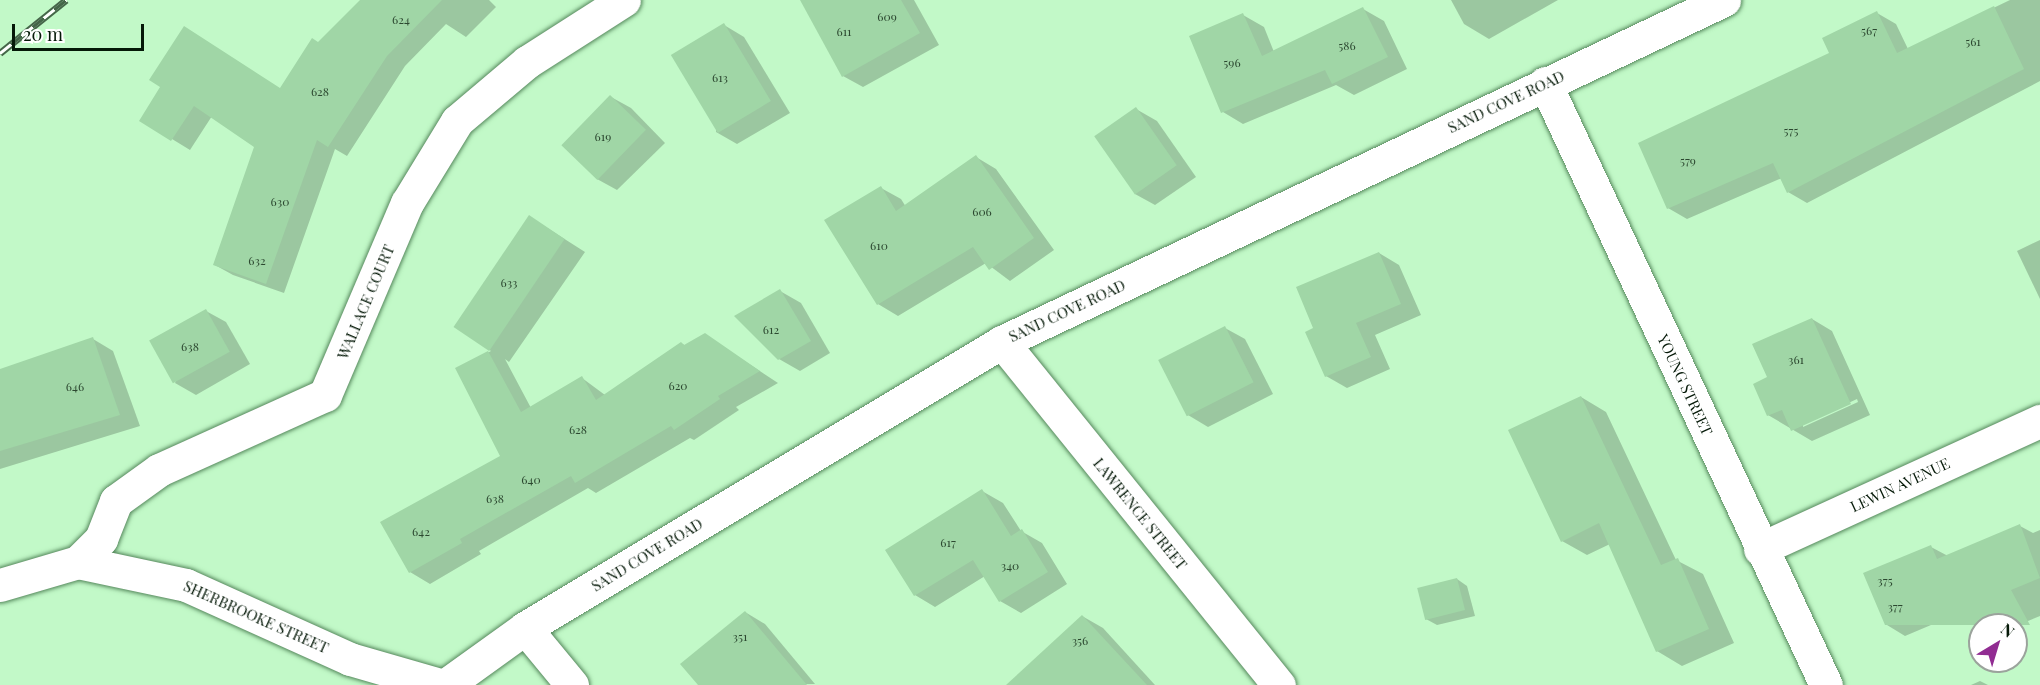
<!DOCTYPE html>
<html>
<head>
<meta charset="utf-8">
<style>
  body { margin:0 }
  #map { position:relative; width:2040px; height:685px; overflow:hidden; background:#c2f9c8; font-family:"Playfair Display",serif }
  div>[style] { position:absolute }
  .shadow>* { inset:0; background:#0003 }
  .building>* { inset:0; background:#a0d6a6; transform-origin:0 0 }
  .roads { filter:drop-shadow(0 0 2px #55885c) drop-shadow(0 0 2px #55885c) }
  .minor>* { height:33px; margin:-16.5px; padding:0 16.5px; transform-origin:16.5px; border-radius:16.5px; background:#fff }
  .tertiary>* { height:33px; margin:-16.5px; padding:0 16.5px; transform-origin:16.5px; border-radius:16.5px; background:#fff }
  .rail>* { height:7px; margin-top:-3.5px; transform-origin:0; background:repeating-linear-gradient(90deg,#fff 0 14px,#456549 0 28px); box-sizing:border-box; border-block:2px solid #456549 }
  span { translate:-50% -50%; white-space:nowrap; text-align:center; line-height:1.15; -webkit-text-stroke:4.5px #fff; paint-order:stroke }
  .number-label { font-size:12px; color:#2c4830 }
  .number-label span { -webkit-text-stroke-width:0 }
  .street-label { font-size:15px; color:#051908 }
  .north { position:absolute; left:1968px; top:613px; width:60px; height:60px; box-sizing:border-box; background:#fff; border:2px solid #9ba39c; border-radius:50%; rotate:38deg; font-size:16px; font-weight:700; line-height:24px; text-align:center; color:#051908 }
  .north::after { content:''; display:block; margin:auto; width:21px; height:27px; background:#912c92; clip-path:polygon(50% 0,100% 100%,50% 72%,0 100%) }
  .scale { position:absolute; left:12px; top:24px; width:132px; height:27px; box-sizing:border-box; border:3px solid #051908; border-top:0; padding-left:8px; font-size:18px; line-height:21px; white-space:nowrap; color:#051908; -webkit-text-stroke:4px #fff; paint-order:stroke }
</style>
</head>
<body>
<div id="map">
  <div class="shadow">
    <i style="clip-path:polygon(363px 0,489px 0,496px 7px,466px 37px,446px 24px,405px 66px,347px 156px,335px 149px,284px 293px,233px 275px,215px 265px,256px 146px,212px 116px,190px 150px,141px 120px,163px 86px,281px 89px)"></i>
    <i style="clip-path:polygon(823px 0,914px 0,939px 45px,863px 87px,843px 76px)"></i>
    <i style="clip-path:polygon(1451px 0,1558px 0,1489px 39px,1464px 24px)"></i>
    <i style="clip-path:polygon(2010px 0,2040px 0,2040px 81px,1807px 203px,1788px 192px,1782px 178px,1687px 219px,1668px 208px,1877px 13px,1896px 24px,1908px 49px)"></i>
    <i style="clip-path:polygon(1363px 9px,1384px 21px,1407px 69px,1354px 95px,1336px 85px,1243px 124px,1223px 112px,1243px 15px,1264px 27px,1274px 52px)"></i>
    <i style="clip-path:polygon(724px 25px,744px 37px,790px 113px,737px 144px,716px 132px)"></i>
    <i style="clip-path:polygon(611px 97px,631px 108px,665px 143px,617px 190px,597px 179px)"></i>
    <i style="clip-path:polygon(1136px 109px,1157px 121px,1196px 177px,1155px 205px,1135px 194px)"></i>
    <i style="clip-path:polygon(976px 157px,996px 169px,1054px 250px,1010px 281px,986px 263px,898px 316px,878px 304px,881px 188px,901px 199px,906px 207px)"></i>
    <i style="clip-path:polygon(530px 217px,585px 252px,509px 362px,505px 359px,531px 408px,582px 378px,605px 395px,681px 343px,686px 346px,705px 335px,778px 383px,736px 407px,739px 410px,694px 440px,690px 438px,596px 493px,588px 488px,479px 551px,481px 554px,430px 584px,410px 572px,382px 522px,502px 456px,457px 369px,491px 351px,455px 326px)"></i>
    <i style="clip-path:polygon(2040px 240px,2040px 299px,2017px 251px)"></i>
    <i style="clip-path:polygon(1379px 253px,1399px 265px,1421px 315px,1375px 335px,1390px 369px,1347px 388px,1326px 376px)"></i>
    <i style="clip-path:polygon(780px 291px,801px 303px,830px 353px,800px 371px,779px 359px)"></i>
    <i style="clip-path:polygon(206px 311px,226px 322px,250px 364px,196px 395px,175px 383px)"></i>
    <i style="clip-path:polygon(evenodd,1812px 319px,1832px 331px,1870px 415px,1812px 441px,1768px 415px,1769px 378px,1812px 319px,1857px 399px,1858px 402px,1803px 427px,1803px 424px,1857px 399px)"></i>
    <i style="clip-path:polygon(1225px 328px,1245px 339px,1273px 394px,1208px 427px,1188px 415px)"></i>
    <i style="clip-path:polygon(93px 339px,113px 351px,140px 426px,0 469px,0 374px)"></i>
    <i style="clip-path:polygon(1581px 397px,1606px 412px,1676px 560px,1703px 574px,1734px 643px,1682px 666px,1657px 651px,1610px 544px,1587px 555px,1562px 541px)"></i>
    <i style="clip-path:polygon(982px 491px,1003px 503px,1021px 531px,1042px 543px,1067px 584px,1021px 613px,1000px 601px,985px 576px,935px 607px,915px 595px)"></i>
    <i style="clip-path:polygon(2020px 526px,2033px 533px,2040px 530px,2040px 616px,2016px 626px,2003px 625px,1983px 603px,1905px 636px,1887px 625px,1865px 574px,1931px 547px,1948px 556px)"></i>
    <i style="clip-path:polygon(1457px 579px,1467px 586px,1475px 616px,1437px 625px,1426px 619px)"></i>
    <i style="clip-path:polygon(745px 612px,765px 624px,815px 684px,700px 685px)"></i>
    <i style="clip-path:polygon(1082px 616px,1103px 628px,1155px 685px,1043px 685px)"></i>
    <i style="clip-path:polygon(1980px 681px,1988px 685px,1971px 685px)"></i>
  </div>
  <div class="building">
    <i style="clip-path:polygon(360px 0,442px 0,387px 56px,328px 147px,317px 140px,266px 284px,213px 265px,254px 147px,194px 106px,171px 141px,139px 121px,160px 87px,149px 80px,184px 26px,280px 88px,312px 38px,318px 42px)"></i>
    <i style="clip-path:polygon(800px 0,901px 0,920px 33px,842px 77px)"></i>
    <i style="clip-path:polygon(1994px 6px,2024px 69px,1787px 193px,1773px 163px,1667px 209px,1638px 143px,1829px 53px,1822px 38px,1877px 11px,1897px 53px)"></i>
    <i style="clip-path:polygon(1363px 7px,1388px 57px,1332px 84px,1325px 70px,1221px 113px,1189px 36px,1243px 13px,1262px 56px)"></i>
    <i style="left:724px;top:23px;width:91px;height:62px;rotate:59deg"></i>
    <i style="left:610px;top:95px;width:50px;height:70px;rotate:44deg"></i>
    <i style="left:1136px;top:107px;width:71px;height:51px;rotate:55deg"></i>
    <i style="clip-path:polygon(976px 155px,1034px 238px,989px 270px,973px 247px,877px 305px,824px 220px,881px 186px,896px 211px)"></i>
    <i style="left:529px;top:215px;width:43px;height:135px;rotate:34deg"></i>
    <i style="clip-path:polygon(1379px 252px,1401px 304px,1356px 323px,1371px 357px,1325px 377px,1305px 332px,1313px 328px,1296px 287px)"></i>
    <i style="clip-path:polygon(780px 289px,811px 341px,778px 360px,734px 316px)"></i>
    <i style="left:206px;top:309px;width:49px;height:65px;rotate:61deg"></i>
    <i style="clip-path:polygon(1812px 318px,1851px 404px,1791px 431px,1782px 410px,1767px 416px,1753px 384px,1767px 377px,1752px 344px)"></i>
    <i style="left:1225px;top:326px;width:63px;height:75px;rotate:63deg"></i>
    <i style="clip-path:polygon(705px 333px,760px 371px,718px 396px,720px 399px,674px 430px,671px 426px,575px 483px,571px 476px,460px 539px,462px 543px,409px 573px,380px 522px,500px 456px,455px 368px,488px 351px,521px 412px,582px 376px,596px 400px,681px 342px,684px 345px)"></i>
    <i style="clip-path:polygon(93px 337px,120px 415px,0 451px,0 369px)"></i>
    <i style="clip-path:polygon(1581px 396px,1661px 565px,1678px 558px,1709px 629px,1656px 652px,1599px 523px,1561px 542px,1508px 430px)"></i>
    <i style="clip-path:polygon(982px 489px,1011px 536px,1022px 529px,1048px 572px,999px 602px,973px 560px,914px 596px,885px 550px)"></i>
    <i style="clip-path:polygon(2020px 524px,2040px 578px,2011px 590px,2030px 625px,1885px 625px,1863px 573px,1931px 545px,1937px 559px)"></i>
    <i style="left:1457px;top:578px;width:33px;height:41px;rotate:76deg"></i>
    <i style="clip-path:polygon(745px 611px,807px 685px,698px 685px,680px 664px)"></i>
    <i style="clip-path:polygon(1082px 615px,1147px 685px,1006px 685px)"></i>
  </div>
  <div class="roads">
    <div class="minor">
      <i style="left:1545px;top:83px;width:664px;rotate:64.98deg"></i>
      <i style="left:1002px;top:342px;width:441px;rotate:51.1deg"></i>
      <i style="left:1760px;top:549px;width:308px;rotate:-24.6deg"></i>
      <i style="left:78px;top:562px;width:33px;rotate:-45deg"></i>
      <i style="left:101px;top:539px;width:41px;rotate:-68.5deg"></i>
      <i style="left:116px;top:501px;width:53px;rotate:-35.8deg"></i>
      <i style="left:159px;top:470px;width:182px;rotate:-24.3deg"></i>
      <i style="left:325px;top:395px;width:209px;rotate:-66.9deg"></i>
      <i style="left:407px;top:203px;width:96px;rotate:-58.6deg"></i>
      <i style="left:457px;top:121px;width:92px;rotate:-40.1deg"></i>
      <i style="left:527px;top:62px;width:115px;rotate:-32.6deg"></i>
      <i style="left:0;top:585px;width:81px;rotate:-16.4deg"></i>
      <i style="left:78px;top:562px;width:110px;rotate:12deg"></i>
      <i style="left:186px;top:585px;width:180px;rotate:24.3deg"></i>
      <i style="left:350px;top:659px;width:94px;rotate:16.1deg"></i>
      <i style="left:525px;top:628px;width:74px;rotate:50.5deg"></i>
    </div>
    <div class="tertiary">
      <i style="left:446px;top:685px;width:97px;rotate:-35.8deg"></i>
      <i style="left:525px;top:628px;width:556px;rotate:-30.95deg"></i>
      <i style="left:1002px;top:342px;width:799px;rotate:-25.35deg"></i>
    </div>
  </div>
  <div class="rail">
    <i style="left:0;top:53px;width:85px;rotate:-38.8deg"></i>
  </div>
  <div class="number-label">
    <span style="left:887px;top:17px">609</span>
    <span style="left:401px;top:20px">624</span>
    <span style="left:1869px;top:31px">567</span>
    <span style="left:844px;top:32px">611</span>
    <span style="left:1973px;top:42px">561</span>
    <span style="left:1347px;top:46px">586</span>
    <span style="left:1232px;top:63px">596</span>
    <span style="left:720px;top:78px">613</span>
    <span style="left:320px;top:92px">628</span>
    <span style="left:1791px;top:131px">575</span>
    <span style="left:603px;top:137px">619</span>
    <span style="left:1688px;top:161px">579</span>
    <span style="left:280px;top:202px">630</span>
    <span style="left:982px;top:212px">606</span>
    <span style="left:879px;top:246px">610</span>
    <span style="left:257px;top:261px">632</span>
    <span style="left:509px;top:283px">633</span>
    <span style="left:771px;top:330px">612</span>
    <span style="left:190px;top:347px">638</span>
    <span style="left:1796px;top:360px">361</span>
    <span style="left:678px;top:386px">620</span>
    <span style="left:75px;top:387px">646</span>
    <span style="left:578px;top:430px">628</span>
    <span style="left:531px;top:480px">640</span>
    <span style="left:495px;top:499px">638</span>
    <span style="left:421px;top:532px">642</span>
    <span style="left:948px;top:543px">617</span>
    <span style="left:1010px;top:566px">340</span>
    <span style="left:1885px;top:581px">375</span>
    <span style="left:1895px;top:607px">377</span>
    <span style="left:740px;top:637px">351</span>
    <span style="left:1080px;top:641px">356</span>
  </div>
  <div class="street-label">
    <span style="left:1506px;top:102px;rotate:-25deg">SAND COVE ROAD</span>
    <span style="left:366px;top:302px;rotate:-67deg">WALLACE COURT</span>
    <span style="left:1067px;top:311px;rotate:-25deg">SAND COVE ROAD</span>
    <span style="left:1685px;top:385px;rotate:65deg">YOUNG STREET</span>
    <span style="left:1900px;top:485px;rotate:-25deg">LEWIN AVENUE</span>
    <span style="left:1140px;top:514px;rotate:51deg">LAWRENCE STREET</span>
    <span style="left:647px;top:555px;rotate:-31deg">SAND COVE ROAD</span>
    <span style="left:256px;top:617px;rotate:24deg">SHERBROOKE STREET</span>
  </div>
  <div class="north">N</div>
  <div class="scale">20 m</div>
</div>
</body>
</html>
